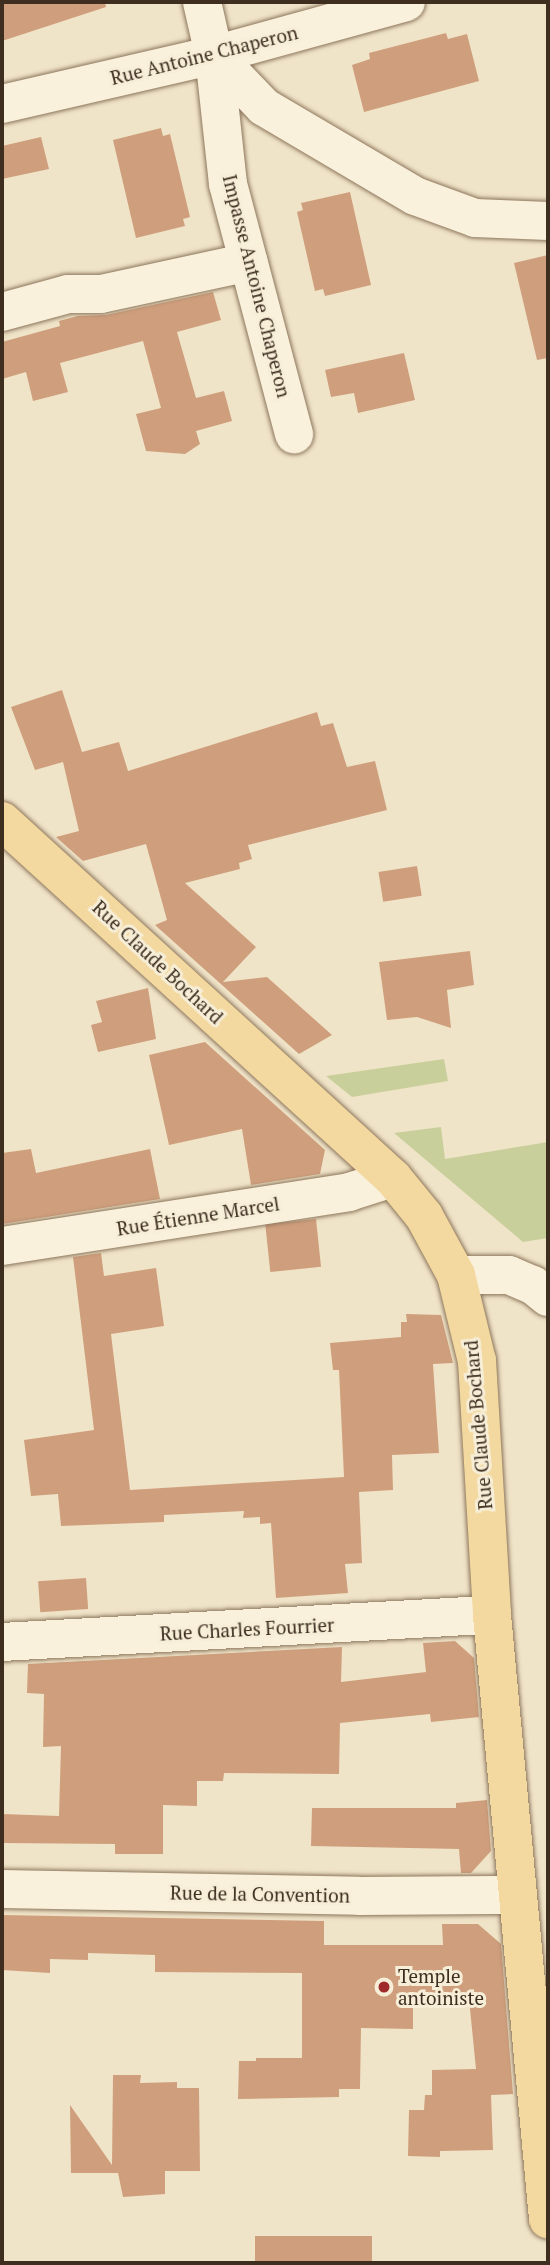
<!DOCTYPE html>
<html>
<head>
<meta charset="utf-8">
<style>
  body { margin:0 }
  #map { position:relative; width:550px; height:2265px; overflow:hidden; background:#f0e4c8; font-family:"PT Serif",serif }
  div>[style] { position:absolute }
  .green>* { inset:0; background:#c9cf9b }
  .building>* { inset:0; background:#cf9f7d; transform-origin:0 0 }
  .roads { filter:drop-shadow(0 0 2px #8d765c) drop-shadow(0 0 2px #8d765c) }
  .minor>* { height:38px; margin:-19px; padding:0 19px; transform-origin:19px; border-radius:19px; background:#faf1dc }
  .major>* { height:38px; margin:-19px; padding:0 19px; transform-origin:19px; border-radius:19px; background:#f3d9a0 }
  .dots>* { width:19px; height:19px; translate:-50% -50%; box-sizing:border-box; border:4px solid #f7eed8; border-radius:50% }
  span { translate:-50% -50%; white-space:nowrap; text-align:center; line-height:1.15; -webkit-text-stroke:6px #f7eed8; paint-order:stroke }
  .street-label { font-size:19px; color:#3d2e20 }
  .poi-label { font-size:19px; color:#3d2e20 }
  .left { translate:0 -50%; text-align:left }
  .frame { position:absolute; inset:0; border:4px solid #3d2e20; pointer-events:none }
</style>
</head>
<body>
<div id="map">
  <div class="green">
    <i style="clip-path:polygon(444px 1059px,448px 1081px,352px 1097px,326px 1076px)"></i>
    <i style="clip-path:polygon(441px 1127px,445px 1159px,548px 1142px,548px 1238px,523px 1242px,394px 1133px)"></i>
  </div>
  <div class="building">
    <i style="clip-path:polygon(2px 2px,105px 2px,106px 7px,2px 41px)"></i>
    <i style="clip-path:polygon(446px 33px,448px 39px,467px 34px,479px 81px,364px 112px,352px 65px,370px 59px,369px 53px)"></i>
    <i style="clip-path:polygon(161px 128px,163px 136px,170px 134px,190px 217px,183px 219px,185px 226px,136px 238px,113px 140px)"></i>
    <i style="clip-path:polygon(41px 137px,49px 169px,2px 179px,2px 146px)"></i>
    <i style="clip-path:polygon(350px 192px,371px 285px,325px 296px,323px 289px,315px 291px,297px 212px,303px 210px,301px 203px)"></i>
    <i style="clip-path:polygon(548px 255px,548px 358px,537px 360px,514px 263px)"></i>
    <i style="clip-path:polygon(213px 292px,221px 320px,177px 332px,196px 398px,224px 391px,232px 421px,196px 431px,200px 444px,185px 454px,146px 451px,136px 414px,161px 408px,143px 341px,60px 363px,68px 392px,33px 401px,26px 372px,2px 379px,2px 342px,60px 326px,59px 321px,78px 316px,106px 315px)"></i>
    <i style="clip-path:polygon(404px 353px,415px 400px,358px 413px,354px 393px,331px 397px,325px 370px)"></i>
    <i style="clip-path:polygon(62px 690px,82px 752px,119px 742px,128px 771px,317px 712px,321px 726px,333px 723px,347px 767px,375px 761px,387px 810px,248px 845px,252px 859px,239px 863px,240px 869px,185px 883px,256px 947px,223px 982px,267px 977px,332px 1035px,299px 1054px,155px 925px,167px 920px,146px 844px,83px 861px,56px 837px,79px 831px,63px 762px,35px 770px,11px 707px)"></i>
    <i style="left:417px;top:866px;width:30px;height:39px;rotate:81deg"></i>
    <i style="clip-path:polygon(470px 951px,474px 985px,447px 990px,451px 1028px,417px 1017px,387px 1020px,379px 962px)"></i>
    <i style="clip-path:polygon(148px 988px,156px 1039px,98px 1052px,91px 1025px,102px 1022px,96px 1001px)"></i>
    <i style="clip-path:polygon(205px 1042px,325px 1150px,320px 1174px,251px 1185px,242px 1129px,169px 1145px,149px 1055px)"></i>
    <i style="clip-path:polygon(31px 1149px,36px 1173px,150px 1149px,160px 1199px,2px 1224px,2px 1153px)"></i>
    <i style="left:316px;top:1219px;width:48px;height:51px;rotate:84deg"></i>
    <i style="clip-path:polygon(101px 1253px,104px 1276px,156px 1268px,164px 1326px,111px 1334px,130px 1490px,344px 1477px,339px 1370px,333px 1370px,330px 1343px,401px 1337px,401px 1322px,407px 1322px,406px 1314px,441px 1315px,453px 1363px,433px 1364px,439px 1453px,392px 1455px,393px 1490px,359px 1492px,362px 1563px,345px 1564px,348px 1593px,276px 1598px,271px 1523px,260px 1524px,260px 1517px,243px 1518px,244px 1511px,164px 1515px,164px 1522px,61px 1526px,58px 1494px,31px 1496px,24px 1440px,94px 1430px,73px 1257px)"></i>
    <i style="left:86px;top:1578px;width:31px;height:48px;rotate:86deg"></i>
    <i style="clip-path:polygon(455px 1641px,474px 1658px,479px 1717px,431px 1722px,430px 1714px,340px 1723px,339px 1774px,224px 1773px,223px 1781px,197px 1781px,197px 1806px,163px 1805px,163px 1854px,115px 1854px,115px 1844px,2px 1843px,2px 1814px,59px 1816px,61px 1746px,43px 1747px,44px 1694px,27px 1693px,28px 1664px,342px 1647px,341px 1682px,426px 1672px,423px 1643px)"></i>
    <i style="clip-path:polygon(487px 1800px,491px 1851px,471px 1873px,461px 1873px,459px 1849px,311px 1846px,312px 1808px,456px 1808px,456px 1803px)"></i>
    <i style="clip-path:polygon(2px 1915px,324px 1921px,324px 1945px,443px 1945px,442px 1924px,478px 1924px,501px 1944px,513px 2094px,491px 2095px,493px 2150px,440px 2151px,440px 2157px,408px 2156px,409px 2110px,424px 2110px,425px 2095px,432px 2095px,432px 2070px,476px 2069px,469px 1999px,413px 2002px,413px 2029px,361px 2028px,360px 2089px,339px 2089px,339px 2097px,238px 2099px,239px 2061px,256px 2061px,256px 2058px,302px 2058px,302px 1973px,155px 1972px,155px 1955px,88px 1953px,88px 1960px,50px 1959px,50px 1973px,2px 1970px)"></i>
    <i style="clip-path:polygon(113px 2075px,141px 2075px,140px 2083px,177px 2082px,177px 2088px,199px 2088px,200px 2171px,165px 2171px,165px 2194px,123px 2197px,118px 2173px,71px 2173px,70px 2105px,112px 2165px)"></i>
    <i style="left:372px;top:2236px;width:27px;height:117px;rotate:90deg"></i>
  </div>
  <div class="roads">
    <div class="minor">
      <i style="left:202px;top:2px;width:54px;rotate:77.2deg"></i>
      <i style="left:214px;top:55px;width:130px;rotate:83.8deg"></i>
      <i style="left:228px;top:184px;width:259px;rotate:75.2deg"></i>
      <i style="left:214px;top:55px;width:72px;rotate:46.1deg"></i>
      <i style="left:264px;top:107px;width:175px;rotate:30.5deg"></i>
      <i style="left:415px;top:196px;width:64px;rotate:20.1deg"></i>
      <i style="left:475px;top:218px;width:73px;rotate:2.4deg"></i>
      <i style="left:2px;top:104px;width:218px;rotate:-13deg"></i>
      <i style="left:214px;top:55px;width:199px;rotate:-15.4deg"></i>
      <i style="left:2px;top:312px;width:68px;rotate:-15.3deg"></i>
      <i style="left:68px;top:294px;width:33px"></i>
      <i style="left:101px;top:294px;width:151px;rotate:-12.2deg"></i>
      <i style="left:2px;top:1246px;width:351px;rotate:-8.8deg"></i>
      <i style="left:349px;top:1192px;width:46px;rotate:-17.7deg"></i>
      <i style="left:456px;top:1275px;width:53px"></i>
      <i style="left:509px;top:1275px;width:26px;rotate:23deg"></i>
      <i style="left:533px;top:1285px;width:19px;rotate:39deg"></i>
      <i style="left:2px;top:1642px;width:491px;rotate:-3.2deg"></i>
      <i style="left:2px;top:1889px;width:357px;rotate:1.1deg"></i>
      <i style="left:359px;top:1896px;width:159px;rotate:-0.4deg"></i>
    </div>
    <div class="major">
      <i style="left:2px;top:821px;width:529px;rotate:42.4deg"></i>
      <i style="left:393px;top:1178px;width:49px;rotate:50.8deg"></i>
      <i style="left:424px;top:1216px;width:67px;rotate:61.5deg"></i>
      <i style="left:456px;top:1275px;width:89px;rotate:76.3deg"></i>
      <i style="left:477px;top:1361px;width:254px;rotate:86.6deg"></i>
      <i style="left:492px;top:1615px;width:607px;rotate:84.7deg"></i>
    </div>
  </div>
  <div class="dots">
    <i style="left:384px;top:1987px;background:#9e2a2b"></i>
  </div>
  <div class="street-label">
    <span style="left:204px;top:55px;rotate:-14deg">Rue Antoine Chaperon</span>
    <span style="left:257px;top:286px;rotate:76deg">Impasse Antoine Chaperon</span>
    <span style="left:158px;top:962px;rotate:43deg">Rue Claude Bochard</span>
    <span style="left:198px;top:1216px;rotate:-9deg">Rue Étienne Marcel</span>
    <span style="left:478px;top:1425px;rotate:-95deg">Rue Claude Bochard</span>
    <span style="left:247px;top:1629px;rotate:-3deg">Rue Charles Fourrier</span>
    <span style="left:260px;top:1894px;rotate:1deg">Rue de la Convention</span>
  </div>
  <div class="poi-label">
    <span class="left" style="left:398px;top:1987px">Temple<br>antoiniste</span>
  </div>
  <div class="frame"></div>
</div>
</body>
</html>
